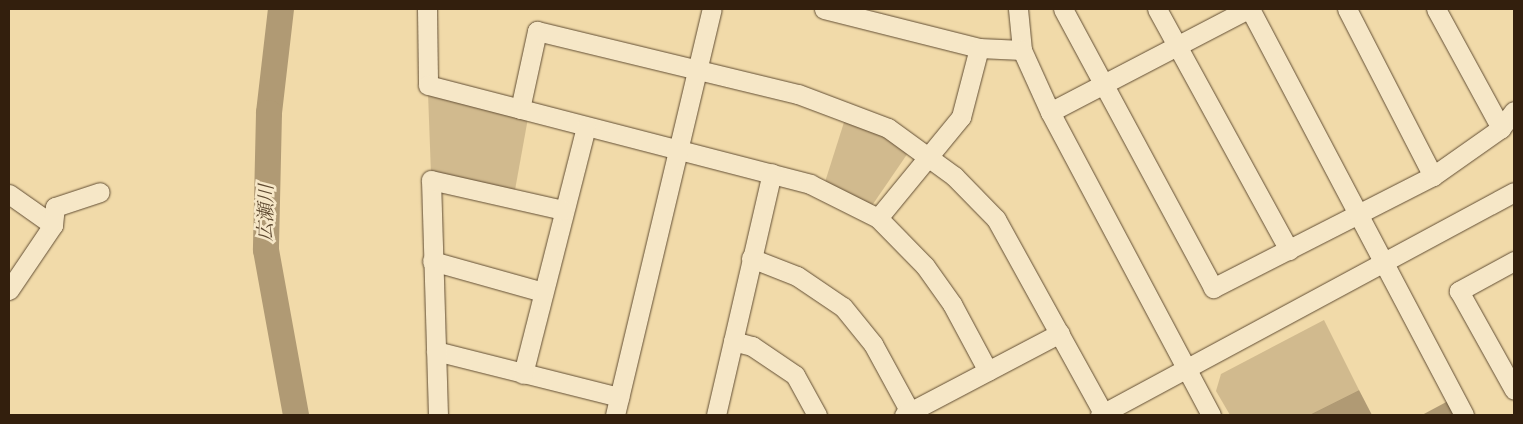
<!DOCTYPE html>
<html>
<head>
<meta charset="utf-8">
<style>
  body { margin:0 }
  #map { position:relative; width:1523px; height:424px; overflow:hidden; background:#f1daa9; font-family:"IM FELL Double Pica","Noto Serif JP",serif }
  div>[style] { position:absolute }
  .green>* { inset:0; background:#d1ba8e }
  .water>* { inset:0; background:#b09a74 }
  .river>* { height:26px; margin:-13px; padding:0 13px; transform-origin:13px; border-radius:13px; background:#b09a74 }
  .roads { filter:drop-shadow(0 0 1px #624e34) drop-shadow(0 0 1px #624e34) }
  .minor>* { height:19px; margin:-9.5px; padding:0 9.5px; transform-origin:9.5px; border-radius:9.5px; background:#f6e7c7 }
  span { translate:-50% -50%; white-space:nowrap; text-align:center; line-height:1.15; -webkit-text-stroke:5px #f6e7c7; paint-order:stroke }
  .water-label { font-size:19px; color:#5f4a31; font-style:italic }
  .frame { position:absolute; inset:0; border:10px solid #331f0d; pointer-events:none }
</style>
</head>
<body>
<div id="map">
  <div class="green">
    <i style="clip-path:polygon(428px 93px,528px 118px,515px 190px,431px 174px)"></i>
    <i style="clip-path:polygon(846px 116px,910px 150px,871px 207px,825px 182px)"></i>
    <i style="clip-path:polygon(1324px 320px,1359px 390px,1309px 415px,1230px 415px,1216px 391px,1221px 374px)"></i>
  </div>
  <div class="water">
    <i style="clip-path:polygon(1359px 390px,1372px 415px,1309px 415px)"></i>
    <i style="clip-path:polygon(1450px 400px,1457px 415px,1422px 415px)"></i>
  </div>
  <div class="river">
    <i style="left:281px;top:9px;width:105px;rotate:96.6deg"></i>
    <i style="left:269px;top:113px;width:137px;rotate:91.3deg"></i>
    <i style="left:266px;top:250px;width:168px;rotate:79.7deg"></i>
  </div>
  <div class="roads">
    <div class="minor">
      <i style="left:427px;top:9px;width:76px;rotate:89.2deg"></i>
      <i style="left:428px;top:85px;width:395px;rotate:14.5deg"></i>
      <i style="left:810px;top:184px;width:76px;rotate:26.6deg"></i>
      <i style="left:878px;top:218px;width:67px;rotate:45.6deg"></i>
      <i style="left:925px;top:266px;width:47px;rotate:54.6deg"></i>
      <i style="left:952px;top:304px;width:76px;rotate:61.8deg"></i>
      <i style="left:824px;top:9px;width:160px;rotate:14.1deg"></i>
      <i style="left:979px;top:48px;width:43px;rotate:2.7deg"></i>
      <i style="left:1018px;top:9px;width:41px;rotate:84.4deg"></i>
      <i style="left:1022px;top:50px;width:68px;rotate:65.7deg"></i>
      <i style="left:1050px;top:112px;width:343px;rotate:62deg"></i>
      <i style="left:1063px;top:9px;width:317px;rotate:61.7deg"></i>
      <i style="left:1213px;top:288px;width:247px;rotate:-27deg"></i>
      <i style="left:1433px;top:176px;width:83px;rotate:-35.2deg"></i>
      <i style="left:1501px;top:128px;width:21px;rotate:-53deg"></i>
      <i style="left:1157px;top:9px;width:275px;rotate:61.3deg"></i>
      <i style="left:1250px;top:9px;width:459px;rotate:62.2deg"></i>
      <i style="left:1347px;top:9px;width:188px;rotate:62.8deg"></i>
      <i style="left:1436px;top:9px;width:136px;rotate:61.4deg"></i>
      <i style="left:520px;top:109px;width:80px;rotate:-77.7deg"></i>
      <i style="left:537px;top:31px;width:268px;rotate:13.6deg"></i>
      <i style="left:798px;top:94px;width:96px;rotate:20.7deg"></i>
      <i style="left:888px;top:128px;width:82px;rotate:36deg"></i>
      <i style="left:954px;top:176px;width:60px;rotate:45.7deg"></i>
      <i style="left:996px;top:219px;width:224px;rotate:61.1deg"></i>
      <i style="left:1050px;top:112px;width:223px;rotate:-27.5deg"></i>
      <i style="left:9px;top:194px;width:54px;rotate:35.2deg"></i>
      <i style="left:878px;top:218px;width:131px;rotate:-50.6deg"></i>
      <i style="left:961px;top:117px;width:71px;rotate:-75.4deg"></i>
      <i style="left:751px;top:258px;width:49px;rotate:21.4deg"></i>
      <i style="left:797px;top:276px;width:55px;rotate:34deg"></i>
      <i style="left:843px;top:307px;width:48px;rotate:51deg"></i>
      <i style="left:873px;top:344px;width:77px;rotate:61.4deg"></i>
      <i style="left:432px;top:261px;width:115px;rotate:15.6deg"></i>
      <i style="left:1514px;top:261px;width:63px;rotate:151.4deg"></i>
      <i style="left:1459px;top:291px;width:113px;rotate:60.9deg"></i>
      <i style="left:9px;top:290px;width:78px;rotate:-55.9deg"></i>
      <i style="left:53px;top:225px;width:18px;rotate:-84deg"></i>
      <i style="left:55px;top:207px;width:47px;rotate:-18.4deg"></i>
      <i style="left:733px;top:341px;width:20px;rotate:15deg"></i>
      <i style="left:752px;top:346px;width:52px;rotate:34deg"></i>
      <i style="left:795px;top:375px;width:46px;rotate:61.2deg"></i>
      <i style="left:436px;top:351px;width:189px;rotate:14.1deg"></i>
      <i style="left:523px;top:374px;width:255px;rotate:-75.7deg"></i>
      <i style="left:438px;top:415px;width:235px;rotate:-91.7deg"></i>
      <i style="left:431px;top:180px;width:135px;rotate:12.8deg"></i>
      <i style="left:615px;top:415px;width:417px;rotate:-76.6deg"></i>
      <i style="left:716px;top:415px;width:248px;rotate:-77deg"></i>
      <i style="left:904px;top:415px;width:176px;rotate:-27.7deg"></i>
      <i style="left:1100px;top:415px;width:470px;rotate:-28.3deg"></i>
    </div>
  </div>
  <div class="water-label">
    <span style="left:267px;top:213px;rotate:-89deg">広瀬川</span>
  </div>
  <div class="frame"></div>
</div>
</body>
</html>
